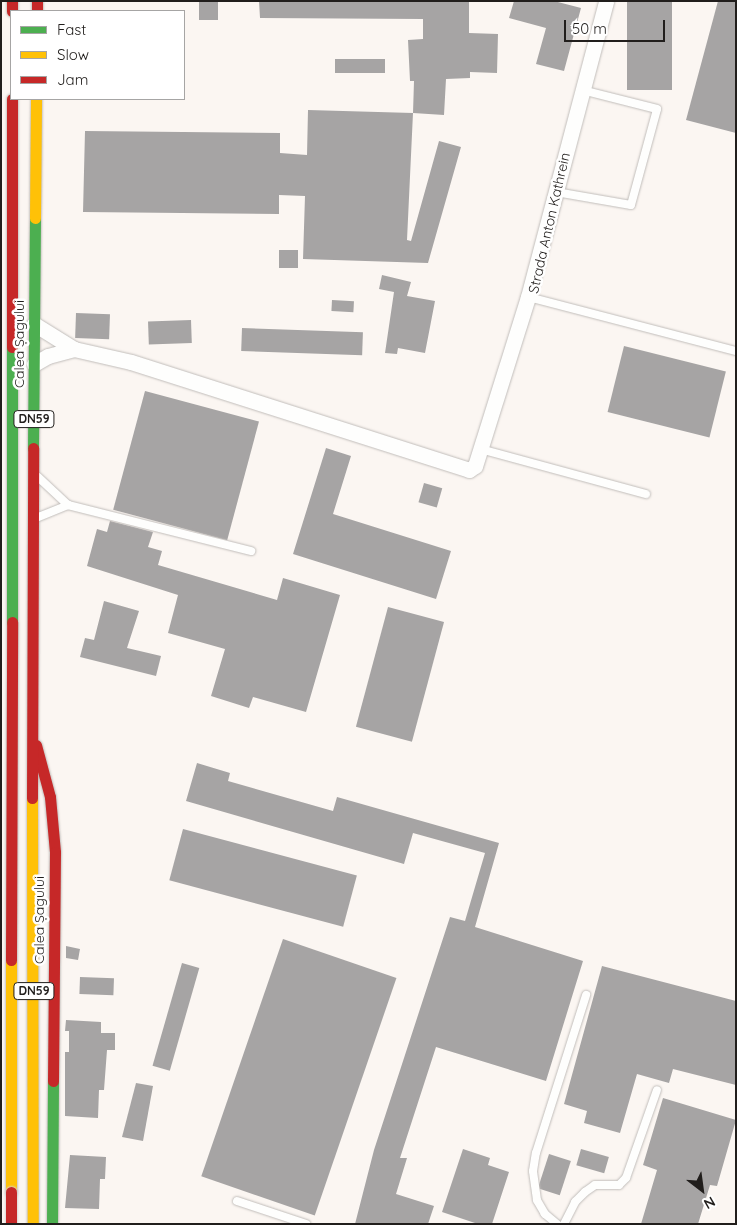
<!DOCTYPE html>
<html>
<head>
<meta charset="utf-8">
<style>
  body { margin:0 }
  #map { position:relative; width:737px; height:1225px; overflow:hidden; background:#fbf6f2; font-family:Quicksand,sans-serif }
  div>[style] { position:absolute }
  .building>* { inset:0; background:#a6a4a4; transform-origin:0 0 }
  .roads { filter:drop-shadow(0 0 1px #c1bdba) drop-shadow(0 0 1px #c1bdba) }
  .lane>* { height:8px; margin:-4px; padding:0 4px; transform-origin:4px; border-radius:4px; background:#fefefd }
  .street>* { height:15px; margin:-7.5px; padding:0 7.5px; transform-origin:7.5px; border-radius:7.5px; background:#fefefd }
  .fast>* { height:11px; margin:-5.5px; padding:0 5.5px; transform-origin:5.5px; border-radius:5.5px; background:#4caf50 }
  .slow>* { height:11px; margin:-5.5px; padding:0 5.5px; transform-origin:5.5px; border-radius:5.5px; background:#ffc107 }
  .jam>* { height:11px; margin:-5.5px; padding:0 5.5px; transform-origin:5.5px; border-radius:5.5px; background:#c62828 }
  .bridges { filter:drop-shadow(0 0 1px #d5d3d1) drop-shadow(0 0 1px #d5d3d1) }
  .jam-bridge>* { height:11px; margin:-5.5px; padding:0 5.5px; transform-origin:5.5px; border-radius:5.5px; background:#c62828 }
  span { translate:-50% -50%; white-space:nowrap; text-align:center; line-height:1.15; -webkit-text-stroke:5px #fff; paint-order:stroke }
  .shield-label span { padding:1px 4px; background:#fff; border:1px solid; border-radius:4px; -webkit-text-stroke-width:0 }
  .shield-label { font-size:12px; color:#211e1c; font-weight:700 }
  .street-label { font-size:14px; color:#211e1c }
  .frame { position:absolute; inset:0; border:2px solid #211e1c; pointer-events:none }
  .legend { position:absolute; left:10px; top:10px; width:175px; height:90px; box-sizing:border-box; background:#fff; border:1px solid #a6a5a4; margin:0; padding:6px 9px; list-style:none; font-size:15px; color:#211e1c }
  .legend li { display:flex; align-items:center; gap:10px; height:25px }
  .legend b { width:25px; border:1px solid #a6a5a4 }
  .north { position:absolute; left:677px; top:1165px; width:50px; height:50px; -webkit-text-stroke:4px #fff; paint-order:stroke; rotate:150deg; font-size:14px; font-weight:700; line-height:20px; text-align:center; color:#211e1c }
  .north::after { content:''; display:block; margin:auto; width:18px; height:22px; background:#211e1c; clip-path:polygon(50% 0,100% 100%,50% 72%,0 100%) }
  .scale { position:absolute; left:564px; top:20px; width:101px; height:22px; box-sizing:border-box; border:2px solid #211e1c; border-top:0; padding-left:6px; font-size:15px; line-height:18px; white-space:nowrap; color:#211e1c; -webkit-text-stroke:4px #fff; paint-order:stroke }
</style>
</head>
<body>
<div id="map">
  <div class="building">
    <i style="left:199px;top:1px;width:19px;height:19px"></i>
    <i style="clip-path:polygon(259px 1px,469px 1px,469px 33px,498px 34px,497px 73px,470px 72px,470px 78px,446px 79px,444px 115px,413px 113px,414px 81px,410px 81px,408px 40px,423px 39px,423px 19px,260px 18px)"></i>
    <i style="clip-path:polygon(514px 1px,554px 1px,581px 8px,564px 71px,536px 64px,546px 28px,509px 18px)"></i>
    <i style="left:627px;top:1px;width:45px;height:89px"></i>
    <i style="clip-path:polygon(718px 1px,736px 1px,736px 133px,686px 120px)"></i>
    <i style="left:335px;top:59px;width:50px;height:14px"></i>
    <i style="clip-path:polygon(308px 110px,413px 113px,407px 240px,411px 241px,439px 141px,461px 147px,428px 263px,303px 259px,305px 196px,279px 195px,279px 214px,83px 212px,85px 131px,280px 133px,280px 153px,307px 155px)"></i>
    <i style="left:279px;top:250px;width:19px;height:18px"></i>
    <i style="clip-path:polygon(382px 275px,411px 282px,407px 296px,435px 301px,425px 353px,398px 348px,397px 354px,385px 353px,394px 292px,379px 289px)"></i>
    <i style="left:332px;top:300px;width:22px;height:11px;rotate:3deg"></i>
    <i style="left:76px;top:313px;width:34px;height:25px;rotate:2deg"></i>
    <i style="left:191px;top:320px;width:23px;height:43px;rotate:88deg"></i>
    <i style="left:242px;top:328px;width:121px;height:23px;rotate:2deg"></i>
    <i style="left:624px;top:346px;width:105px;height:68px;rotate:14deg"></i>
    <i style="left:145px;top:391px;width:118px;height:123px;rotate:15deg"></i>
    <i style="clip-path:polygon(326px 448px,351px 456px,333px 514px,451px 551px,436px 599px,293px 554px)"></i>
    <i style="left:424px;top:483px;width:19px;height:20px;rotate:16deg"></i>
    <i style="clip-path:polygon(110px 521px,153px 532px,148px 547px,162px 551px,158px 565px,277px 600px,283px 578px,340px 595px,306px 712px,253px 697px,249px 708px,211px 696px,225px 649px,168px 633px,178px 595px,87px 566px,97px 529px,107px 532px)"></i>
    <i style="clip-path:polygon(104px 601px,139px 611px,127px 648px,161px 656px,156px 676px,80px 657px,85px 638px,94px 640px)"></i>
    <i style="left:388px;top:607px;width:58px;height:124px;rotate:15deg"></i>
    <i style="clip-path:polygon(197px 763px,230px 773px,228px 781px,333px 811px,337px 797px,499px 843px,475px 927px,583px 961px,546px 1081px,436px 1047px,400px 1158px,407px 1158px,396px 1194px,434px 1206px,428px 1224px,355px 1224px,374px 1150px,450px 917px,465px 921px,485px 853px,413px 833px,404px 864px,186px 801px)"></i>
    <i style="left:183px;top:829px;width:180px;height:53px;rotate:15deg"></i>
    <i style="left:283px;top:939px;width:120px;height:251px;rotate:19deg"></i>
    <i style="clip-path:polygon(66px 946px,80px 949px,78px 960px,66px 958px)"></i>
    <i style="left:182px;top:963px;width:18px;height:107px;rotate:16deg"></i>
    <i style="clip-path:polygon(602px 966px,736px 1001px,736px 1085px,673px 1069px,669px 1083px,637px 1074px,620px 1133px,584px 1123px,587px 1111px,564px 1104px)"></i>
    <i style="left:80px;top:977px;width:34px;height:17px;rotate:2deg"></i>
    <i style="clip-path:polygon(66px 1020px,101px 1022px,101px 1033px,115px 1033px,115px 1050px,107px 1050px,104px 1090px,99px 1090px,98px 1118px,65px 1116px,65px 1052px,69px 1052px,69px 1031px,65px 1031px)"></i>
    <i style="clip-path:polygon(136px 1083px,153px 1086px,143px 1141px,122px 1137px)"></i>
    <i style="clip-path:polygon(663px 1098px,736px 1120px,717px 1186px,710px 1185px,698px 1224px,641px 1224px,657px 1170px,643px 1165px)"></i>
    <i style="clip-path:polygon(463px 1149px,490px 1158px,488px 1165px,509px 1172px,492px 1224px,478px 1224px,442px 1212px)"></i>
    <i style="left:581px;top:1149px;width:29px;height:17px;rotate:16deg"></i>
    <i style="left:549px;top:1154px;width:23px;height:36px;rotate:18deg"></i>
    <i style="clip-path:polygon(70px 1155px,106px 1157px,105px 1179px,100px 1179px,99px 1209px,65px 1208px)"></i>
  </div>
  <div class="roads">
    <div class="lane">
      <i style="left:556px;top:192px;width:76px;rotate:9.8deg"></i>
      <i style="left:631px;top:205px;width:99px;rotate:-74.8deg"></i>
      <i style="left:657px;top:109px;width:77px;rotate:-165.8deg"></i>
      <i style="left:528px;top:297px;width:215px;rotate:14.6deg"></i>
      <i style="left:480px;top:449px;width:172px;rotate:15.2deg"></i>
      <i style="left:38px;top:477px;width:41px;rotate:43deg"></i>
      <i style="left:68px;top:505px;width:189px;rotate:14.1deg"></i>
      <i style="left:36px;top:518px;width:35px;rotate:-22deg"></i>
      <i style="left:237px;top:1201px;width:73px;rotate:18.4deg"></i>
      <i style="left:557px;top:1224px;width:16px;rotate:-140deg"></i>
      <i style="left:545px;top:1214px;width:16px;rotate:-120deg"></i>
      <i style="left:537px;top:1200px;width:29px;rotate:-98deg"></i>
      <i style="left:533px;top:1171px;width:18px;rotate:-81deg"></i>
      <i style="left:536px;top:1153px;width:166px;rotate:-72.4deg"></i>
      <i style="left:564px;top:1224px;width:25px;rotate:-63deg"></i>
      <i style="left:575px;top:1202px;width:14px;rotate:-45deg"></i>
      <i style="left:585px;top:1192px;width:12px;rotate:-35deg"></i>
      <i style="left:595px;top:1185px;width:24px"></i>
      <i style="left:619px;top:1185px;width:10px;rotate:-45deg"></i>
      <i style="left:626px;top:1178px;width:93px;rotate:-70.6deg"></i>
    </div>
    <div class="street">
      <i style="left:34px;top:324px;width:47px;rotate:32deg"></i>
      <i style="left:74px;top:349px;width:58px;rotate:12.8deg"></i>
      <i style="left:131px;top:362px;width:355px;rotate:17.7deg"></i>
      <i style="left:469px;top:470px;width:7px;rotate:-34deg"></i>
      <i style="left:475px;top:466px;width:177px;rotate:-72.6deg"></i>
      <i style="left:528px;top:297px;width:306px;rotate:-75.2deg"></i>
      <i style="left:34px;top:364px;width:16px;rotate:-30deg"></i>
      <i style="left:48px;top:356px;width:27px;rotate:-15deg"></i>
    </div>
    <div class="fast">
      <i style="left:33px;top:448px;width:230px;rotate:-89.5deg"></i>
      <i style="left:12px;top:622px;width:275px;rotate:-90deg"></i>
      <i style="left:52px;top:1224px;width:143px;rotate:-89.6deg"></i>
    </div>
    <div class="slow">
      <i style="left:35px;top:218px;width:119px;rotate:-89.5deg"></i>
      <i style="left:32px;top:798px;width:426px;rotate:89.9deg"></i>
      <i style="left:11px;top:1192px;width:232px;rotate:-90deg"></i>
    </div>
    <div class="jam">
      <i style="left:12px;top:1px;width:10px;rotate:90deg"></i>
      <i style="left:37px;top:1px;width:10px;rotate:90deg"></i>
      <i style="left:12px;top:347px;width:248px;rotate:-90deg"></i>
      <i style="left:36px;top:745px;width:54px;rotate:74.9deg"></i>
      <i style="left:50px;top:797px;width:55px;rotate:84.8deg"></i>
      <i style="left:55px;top:852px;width:229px;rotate:90.5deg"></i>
      <i style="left:32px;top:798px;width:350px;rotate:-89.8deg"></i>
      <i style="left:11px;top:960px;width:338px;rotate:-89.8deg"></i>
    </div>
  </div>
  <div class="bridges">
    <div class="jam-bridge">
      <i style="left:11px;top:1192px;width:32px;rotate:90deg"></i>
    </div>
  </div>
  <div class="shield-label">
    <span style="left:34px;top:419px">DN59</span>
    <span style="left:34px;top:991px">DN59</span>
  </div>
  <div class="street-label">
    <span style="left:549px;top:223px;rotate:-77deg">Strada Anton Kathrein</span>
    <span style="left:19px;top:344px;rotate:-90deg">Calea Șagului</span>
    <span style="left:39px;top:920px;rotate:-90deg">Calea Șagului</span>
  </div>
  <div class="frame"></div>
  <ul class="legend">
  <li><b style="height:6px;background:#4caf50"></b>Fast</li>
  <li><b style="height:6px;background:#ffc107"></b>Slow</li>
  <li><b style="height:6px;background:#c62828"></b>Jam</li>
  </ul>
  <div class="north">N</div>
  <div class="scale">50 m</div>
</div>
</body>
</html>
